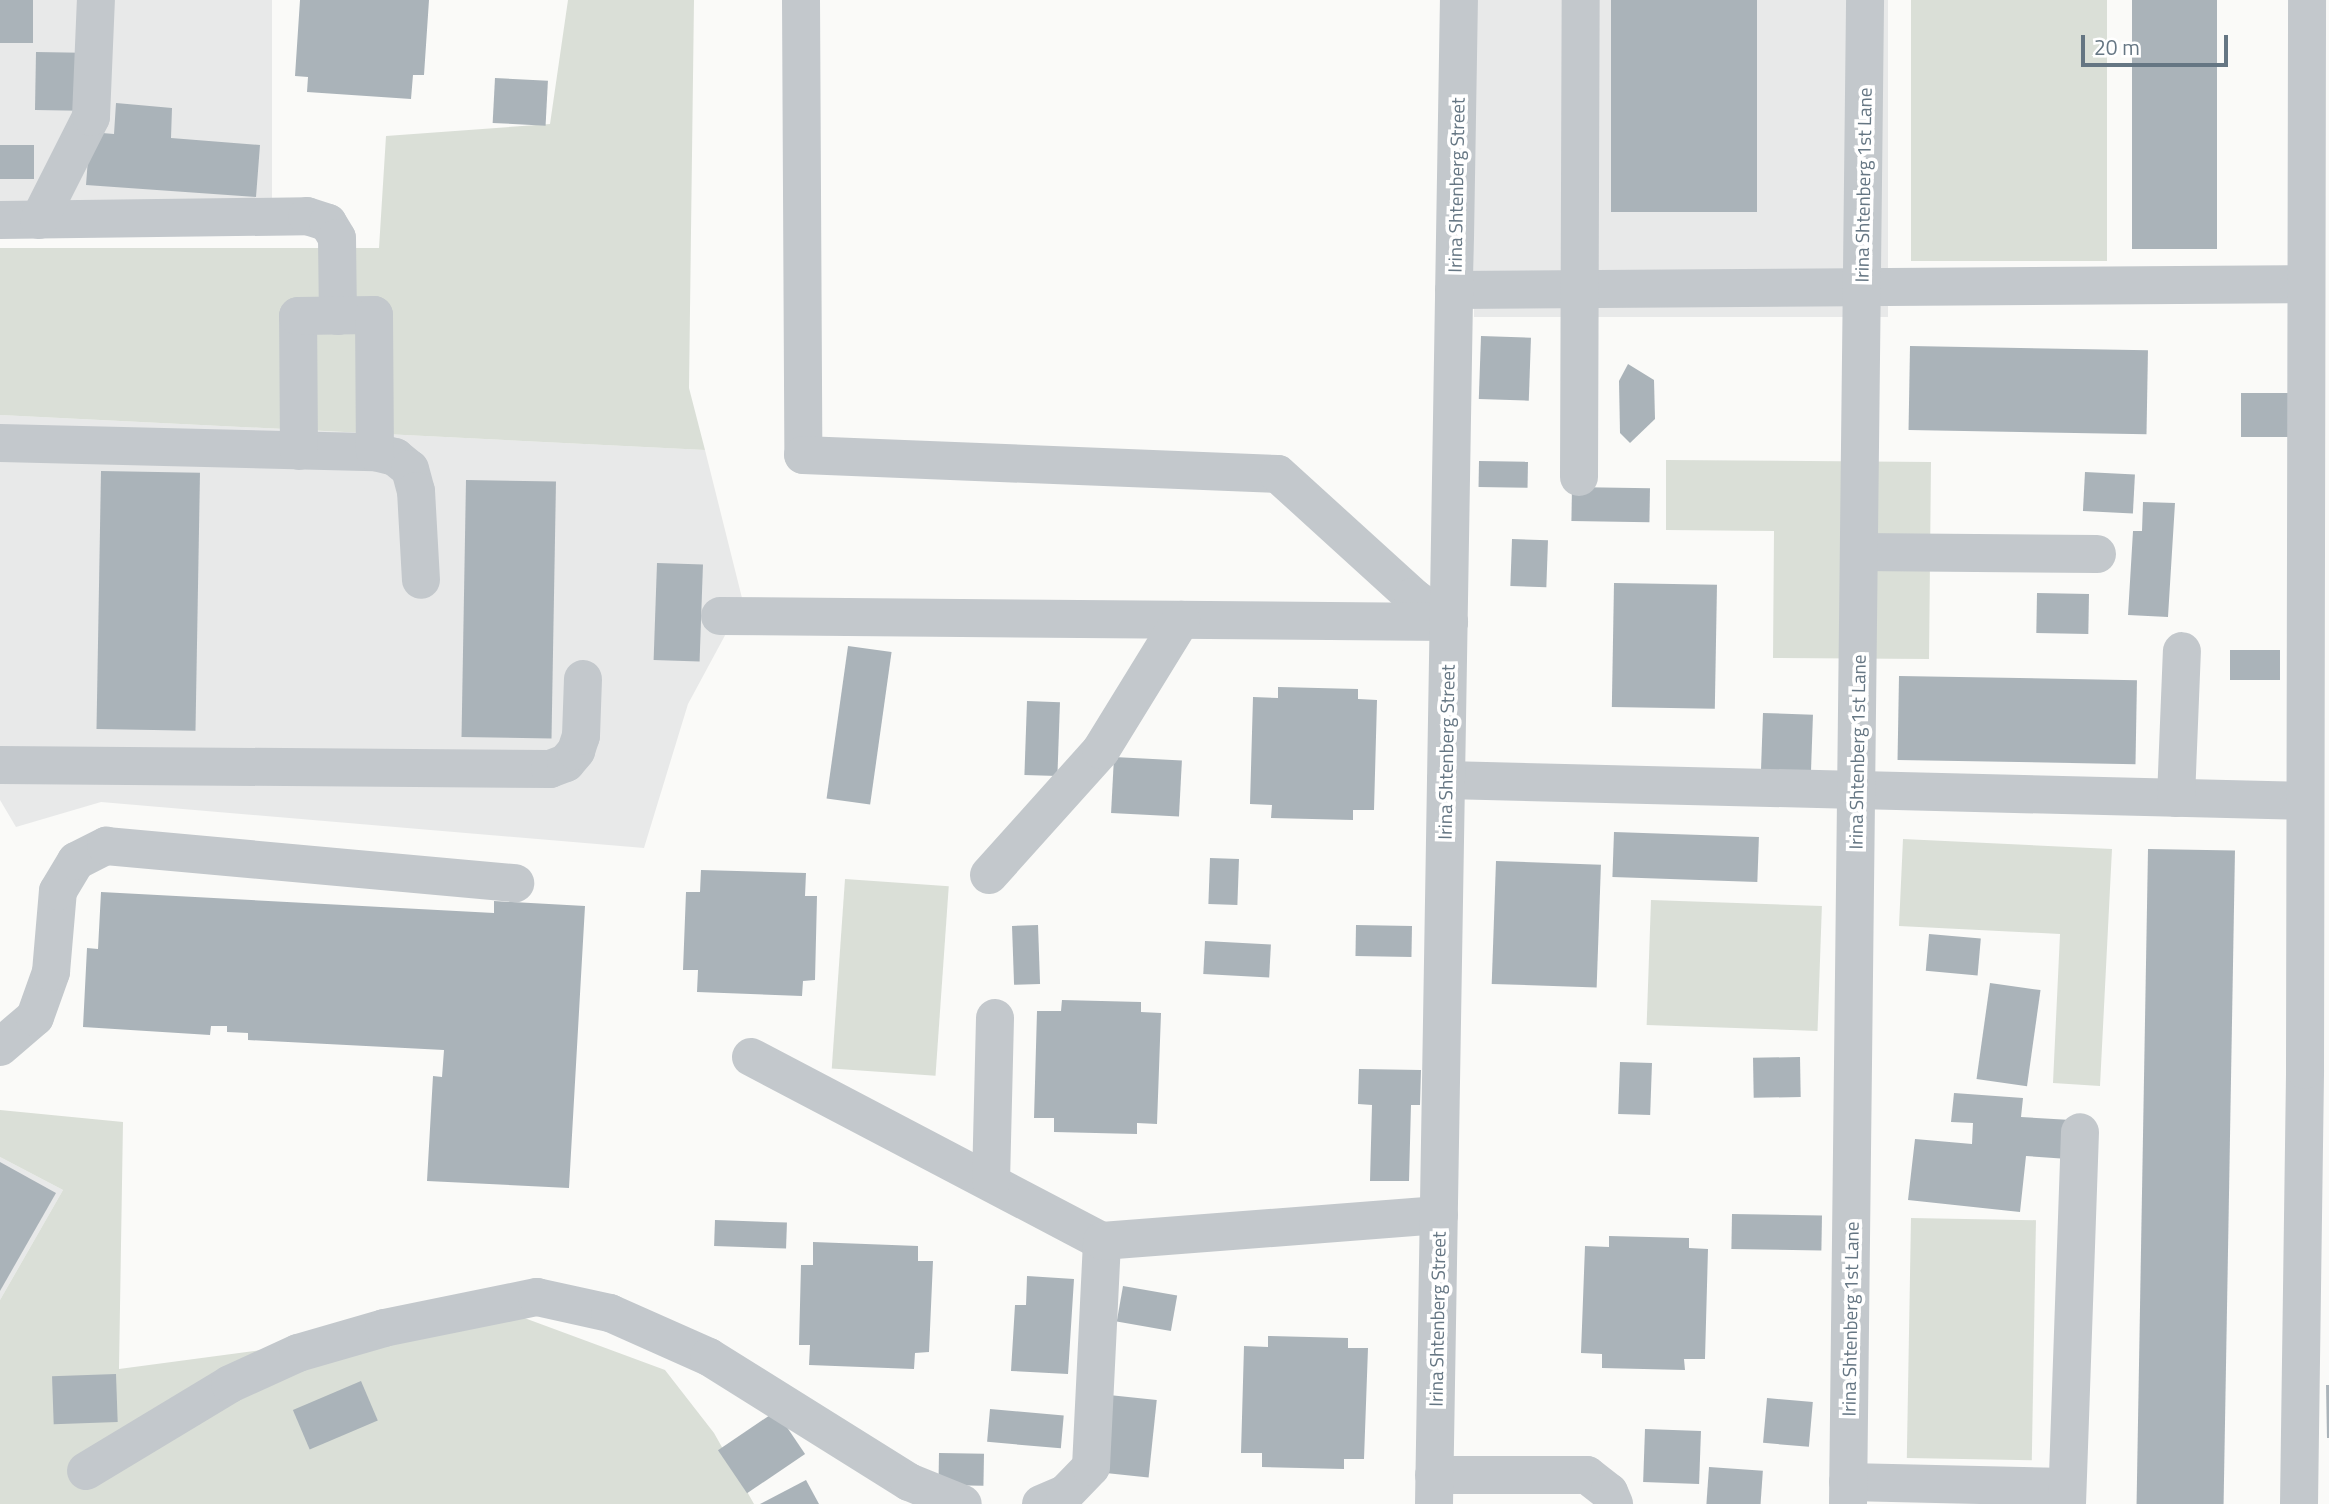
<!DOCTYPE html>
<html>
<head>
<meta charset="utf-8">
<style>
  body { margin:0 }
  #map { position:relative; width:2329px; height:1504px; overflow:hidden; background:#fafaf8; font-family:"Titillium Web",sans-serif }
  div>[style] { position:absolute }
  .built>* { inset:0; background:#e8e9e9; transform-origin:0 0 }
  .green>* { inset:0; background:#dadfd7; transform-origin:0 0 }
  .building>* { inset:0; background:#aab3b9; transform-origin:0 0 }
  .minor>* { height:38px; margin:-19px; padding:0 19px; transform-origin:19px; border-radius:19px; background:#c3c8cc }
  span { translate:-50% -50%; white-space:nowrap; text-align:center; line-height:1.15; -webkit-text-stroke:7px #fff; paint-order:stroke }
  .street-label { font-size:19px; color:#657683 }
  .scale { position:absolute; left:2081px; top:35px; width:147px; height:32px; box-sizing:border-box; border:4px solid #657683; border-top:0; padding-left:9px; font-size:21px; line-height:24px; white-space:nowrap; color:#657683; -webkit-text-stroke:5px #fff; paint-order:stroke }
</style>
</head>
<body>
<div id="map">
  <div class="built">
    <i style="left:0;top:0;width:272px;height:205px"></i>
    <i style="left:1474px;top:0;width:414px;height:317px"></i>
    <i style="clip-path:polygon(0 415px,705px 450px,743px 602px,688px 704px,644px 848px,101px 802px,16px 827px,0 800px)"></i>
    <i style="clip-path:polygon(0 1157px,63px 1190px,0 1300px)"></i>
  </div>
  <div class="green">
    <i style="clip-path:polygon(568px 0,694px 0,689px 388px,705px 450px,0 415px,0 248px,379px 248px,386px 136px,550px 124px)"></i>
    <i style="left:1911px;top:0;width:196px;height:261px"></i>
    <i style="clip-path:polygon(1666px 460px,1931px 462px,1929px 659px,1773px 658px,1774px 531px,1666px 530px)"></i>
    <i style="clip-path:polygon(1903px 839px,2112px 849px,2100px 1086px,2053px 1083px,2060px 934px,1899px 926px)"></i>
    <i style="left:845px;top:879px;width:104px;height:190px;rotate:4deg"></i>
    <i style="left:1651px;top:900px;width:171px;height:125px;rotate:2deg"></i>
    <i style="clip-path:polygon(0 1110px,123px 1122px,119px 1369px,519px 1316px,665px 1370px,714px 1433px,754px 1504px,0 1504px,0 1300px,63px 1190px,0 1157px)"></i>
    <i style="left:1911px;top:1218px;width:125px;height:240px;rotate:1deg"></i>
  </div>
  <div class="building">
    <i style="left:0;top:0;width:33px;height:43px"></i>
    <i style="clip-path:polygon(300px 0,429px 0,424px 75px,413px 75px,411px 99px,307px 92px,308px 77px,295px 76px)"></i>
    <i style="left:1611px;top:0;width:146px;height:212px"></i>
    <i style="left:2132px;top:0;width:85px;height:249px"></i>
    <i style="left:36px;top:52px;width:45px;height:58px;rotate:1deg"></i>
    <i style="left:495px;top:78px;width:53px;height:45px;rotate:3deg"></i>
    <i style="clip-path:polygon(116px 103px,172px 108px,171px 138px,260px 145px,256px 197px,86px 185px,90px 132px,114px 134px)"></i>
    <i style="left:0;top:145px;width:34px;height:34px"></i>
    <i style="left:1481px;top:336px;width:50px;height:63px;rotate:2deg"></i>
    <i style="left:1910px;top:346px;width:238px;height:84px;rotate:1deg"></i>
    <i style="clip-path:polygon(1628px 364px,1654px 380px,1655px 419px,1630px 443px,1620px 433px,1619px 381px)"></i>
    <i style="left:2292px;top:393px;width:44px;height:51px;rotate:90deg"></i>
    <i style="left:1479px;top:461px;width:49px;height:26px;rotate:1deg"></i>
    <i style="left:101px;top:471px;width:99px;height:258px;rotate:1deg"></i>
    <i style="left:2085px;top:472px;width:50px;height:39px;rotate:3deg"></i>
    <i style="left:466px;top:480px;width:90px;height:257px;rotate:1deg"></i>
    <i style="left:1572px;top:487px;width:78px;height:34px;rotate:1deg"></i>
    <i style="clip-path:polygon(2143px 502px,2175px 503px,2168px 617px,2128px 615px,2133px 531px,2142px 531px)"></i>
    <i style="left:1512px;top:539px;width:36px;height:47px;rotate:2deg"></i>
    <i style="left:657px;top:563px;width:46px;height:97px;rotate:2deg"></i>
    <i style="left:1614px;top:583px;width:103px;height:124px;rotate:1deg"></i>
    <i style="left:2037px;top:593px;width:52px;height:40px;rotate:1deg"></i>
    <i style="left:848px;top:646px;width:44px;height:154px;rotate:8deg"></i>
    <i style="left:2230px;top:650px;width:50px;height:30px"></i>
    <i style="left:1899px;top:676px;width:238px;height:84px;rotate:1deg"></i>
    <i style="clip-path:polygon(1278px 687px,1358px 689px,1358px 699px,1377px 700px,1374px 810px,1353px 810px,1353px 820px,1271px 818px,1272px 805px,1250px 804px,1253px 697px,1278px 698px)"></i>
    <i style="left:1027px;top:701px;width:33px;height:74px;rotate:2deg"></i>
    <i style="left:1763px;top:713px;width:50px;height:58px;rotate:2deg"></i>
    <i style="left:1114px;top:757px;width:68px;height:56px;rotate:3deg"></i>
    <i style="left:1614px;top:832px;width:145px;height:45px;rotate:2deg"></i>
    <i style="left:2148px;top:849px;width:87px;height:655px;rotate:1deg"></i>
    <i style="left:1210px;top:858px;width:29px;height:46px;rotate:2deg"></i>
    <i style="left:1496px;top:861px;width:105px;height:123px;rotate:2deg"></i>
    <i style="clip-path:polygon(701px 870px,806px 873px,805px 896px,817px 896px,815px 980px,803px 981px,802px 996px,697px 992px,698px 970px,683px 970px,686px 892px,700px 892px)"></i>
    <i style="clip-path:polygon(101px 892px,494px 913px,494px 901px,585px 906px,569px 1188px,427px 1181px,433px 1076px,442px 1077px,444px 1050px,248px 1040px,248px 1033px,227px 1032px,227px 1026px,211px 1026px,210px 1035px,83px 1027px,87px 948px,98px 949px)"></i>
    <i style="left:1038px;top:925px;width:59px;height:26px;rotate:88deg"></i>
    <i style="left:1356px;top:925px;width:56px;height:31px;rotate:1deg"></i>
    <i style="left:1929px;top:934px;width:52px;height:37px;rotate:5deg"></i>
    <i style="left:1205px;top:941px;width:66px;height:33px;rotate:3deg"></i>
    <i style="left:1990px;top:983px;width:51px;height:97px;rotate:8deg"></i>
    <i style="clip-path:polygon(1062px 1000px,1141px 1002px,1141px 1012px,1161px 1013px,1157px 1124px,1137px 1123px,1137px 1134px,1054px 1132px,1054px 1118px,1034px 1118px,1037px 1011px,1061px 1011px)"></i>
    <i style="left:1800px;top:1057px;width:40px;height:47px;rotate:89deg"></i>
    <i style="left:1620px;top:1062px;width:32px;height:52px;rotate:2deg"></i>
    <i style="clip-path:polygon(1359px 1069px,1421px 1070px,1420px 1105px,1411px 1105px,1409px 1181px,1370px 1181px,1372px 1105px,1358px 1104px)"></i>
    <i style="clip-path:polygon(1954px 1093px,2023px 1098px,2021px 1117px,2071px 1120px,2068px 1159px,2026px 1156px,2020px 1212px,1908px 1200px,1915px 1139px,1972px 1144px,1973px 1123px,1951px 1122px)"></i>
    <i style="clip-path:polygon(0 1162px,56px 1193px,0 1291px)"></i>
    <i style="left:1732px;top:1214px;width:90px;height:35px;rotate:1deg"></i>
    <i style="left:715px;top:1220px;width:72px;height:26px;rotate:2deg"></i>
    <i style="clip-path:polygon(1609px 1236px,1689px 1238px,1689px 1248px,1708px 1249px,1705px 1359px,1684px 1359px,1685px 1370px,1602px 1368px,1602px 1354px,1581px 1353px,1585px 1246px,1609px 1247px)"></i>
    <i style="clip-path:polygon(813px 1242px,918px 1246px,918px 1261px,933px 1261px,929px 1352px,915px 1353px,914px 1369px,809px 1365px,810px 1345px,799px 1345px,801px 1265px,813px 1265px)"></i>
    <i style="clip-path:polygon(1027px 1276px,1074px 1279px,1068px 1374px,1011px 1371px,1015px 1305px,1026px 1305px)"></i>
    <i style="left:1123px;top:1286px;width:55px;height:36px;rotate:10deg"></i>
    <i style="clip-path:polygon(1268px 1336px,1348px 1338px,1348px 1348px,1368px 1348px,1364px 1459px,1344px 1459px,1344px 1469px,1262px 1467px,1262px 1453px,1241px 1453px,1244px 1346px,1268px 1347px)"></i>
    <i style="left:116px;top:1374px;width:48px;height:64px;rotate:88deg"></i>
    <i style="left:361px;top:1381px;width:43px;height:74px;rotate:67deg"></i>
    <i style="clip-path:polygon(2326px 1385px,2329px 1385px,2329px 1438px,2327px 1438px)"></i>
    <i style="left:1109px;top:1395px;width:48px;height:78px;rotate:6deg"></i>
    <i style="left:1767px;top:1398px;width:46px;height:45px;rotate:5deg"></i>
    <i style="left:990px;top:1409px;width:74px;height:33px;rotate:5deg"></i>
    <i style="left:776px;top:1411px;width:52px;height:70px;rotate:56deg"></i>
    <i style="left:1645px;top:1429px;width:56px;height:53px;rotate:2deg"></i>
    <i style="left:939px;top:1453px;width:45px;height:32px;rotate:1deg"></i>
    <i style="left:1709px;top:1467px;width:54px;height:37px;rotate:4deg"></i>
    <i style="clip-path:polygon(806px 1480px,819px 1504px,760px 1504px)"></i>
  </div>
  <div class="minor">
    <i style="left:801px;top:0;width:455px;rotate:89.7deg"></i>
    <i style="left:803px;top:455px;width:475px;rotate:2.3deg"></i>
    <i style="left:1278px;top:474px;width:183px;rotate:42.3deg"></i>
    <i style="left:1413px;top:597px;width:44px;rotate:34.8deg"></i>
    <i style="left:0;top:220px;width:307px;rotate:-0.7deg"></i>
    <i style="left:307px;top:216px;width:22px;rotate:18deg"></i>
    <i style="left:328px;top:223px;width:17px;rotate:59deg"></i>
    <i style="left:337px;top:238px;width:78px;rotate:89.3deg"></i>
    <i style="left:39px;top:220px;width:115px;rotate:-63.2deg"></i>
    <i style="left:91px;top:117px;width:117px;rotate:-87.6deg"></i>
    <i style="left:1454px;top:290px;width:852px;rotate:-0.4deg"></i>
    <i style="left:0;top:443px;width:375px;rotate:1.4deg"></i>
    <i style="left:375px;top:452px;width:21px;rotate:14deg"></i>
    <i style="left:395px;top:457px;width:19px;rotate:39deg"></i>
    <i style="left:410px;top:469px;width:23px;rotate:75deg"></i>
    <i style="left:416px;top:491px;width:89px;rotate:86.8deg"></i>
    <i style="left:299px;top:451px;width:135px;rotate:-90.4deg"></i>
    <i style="left:298px;top:316px;width:76px;rotate:-0.8deg"></i>
    <i style="left:374px;top:315px;width:137px;rotate:89.6deg"></i>
    <i style="left:1579px;top:477px;width:477px;rotate:-89.8deg"></i>
    <i style="left:1859px;top:552px;width:238px;rotate:0.5deg"></i>
    <i style="left:720px;top:616px;width:729px;rotate:0.47deg"></i>
    <i style="left:0;top:765px;width:550px;rotate:0.42deg"></i>
    <i style="left:550px;top:769px;width:17px;rotate:-21deg"></i>
    <i style="left:566px;top:763px;width:16px;rotate:-50deg"></i>
    <i style="left:576px;top:751px;width:16px;rotate:-72deg"></i>
    <i style="left:581px;top:736px;width:57px;rotate:-88deg"></i>
    <i style="left:1446px;top:780px;width:859px;rotate:1.4deg"></i>
    <i style="left:2176px;top:798px;width:147px;rotate:-87.7deg"></i>
    <i style="left:989px;top:875px;width:168px;rotate:-48.1deg"></i>
    <i style="left:1101px;top:750px;width:153px;rotate:-58.4deg"></i>
    <i style="left:0;top:1047px;width:46px;rotate:-40.6deg"></i>
    <i style="left:35px;top:1017px;width:48px;rotate:-70.4deg"></i>
    <i style="left:51px;top:972px;width:81px;rotate:-85.1deg"></i>
    <i style="left:58px;top:891px;width:35px;rotate:-59deg"></i>
    <i style="left:76px;top:861px;width:34px;rotate:-27deg"></i>
    <i style="left:106px;top:846px;width:411px;rotate:5.2deg"></i>
    <i style="left:751px;top:1057px;width:396px;rotate:27.7deg"></i>
    <i style="left:991px;top:1182px;width:164px;rotate:-88.6deg"></i>
    <i style="left:86px;top:1471px;width:168px;rotate:-31.1deg"></i>
    <i style="left:230px;top:1384px;width:75px;rotate:-24.5deg"></i>
    <i style="left:298px;top:1353px;width:90px;rotate:-16.2deg"></i>
    <i style="left:384px;top:1328px;width:156px;rotate:-11.5deg"></i>
    <i style="left:537px;top:1297px;width:75px;rotate:12.4deg"></i>
    <i style="left:610px;top:1313px;width:108px;rotate:24deg"></i>
    <i style="left:709px;top:1357px;width:236px;rotate:32deg"></i>
    <i style="left:909px;top:1482px;width:58px;rotate:22.2deg"></i>
    <i style="left:1434px;top:1475px;width:153px"></i>
    <i style="left:1587px;top:1475px;width:28px;rotate:38deg"></i>
    <i style="left:1609px;top:1492px;width:13px;rotate:67deg"></i>
    <i style="left:1848px;top:1482px;width:219px;rotate:1.3deg"></i>
    <i style="left:1041px;top:1504px;width:26px;rotate:-23deg"></i>
    <i style="left:1065px;top:1494px;width:37px;rotate:-46deg"></i>
    <i style="left:1091px;top:1467px;width:226px;rotate:-87.2deg"></i>
    <i style="left:1102px;top:1241px;width:338px;rotate:-4.4deg"></i>
    <i style="left:1434px;top:1504px;width:1504px;rotate:-89.05deg"></i>
    <i style="left:1848px;top:1504px;width:1504px;rotate:-89.35deg"></i>
    <i style="left:2067px;top:1504px;width:372px;rotate:-88deg"></i>
    <i style="left:2299px;top:1504px;width:434px;rotate:-89.2deg"></i>
    <i style="left:2305px;top:1070px;width:1070px;rotate:-89.89deg"></i>
  </div>
  <div class="street-label">
    <span style="left:1456px;top:185px;rotate:-89deg">Irina Shtenberg Street</span>
    <span style="left:1863px;top:185px;rotate:-89deg">Irina Shtenberg 1st Lane</span>
    <span style="left:1446px;top:752px;rotate:-89deg">Irina Shtenberg Street</span>
    <span style="left:1857px;top:752px;rotate:-89deg">Irina Shtenberg 1st Lane</span>
    <span style="left:1437px;top:1319px;rotate:-89deg">Irina Shtenberg Street</span>
    <span style="left:1850px;top:1319px;rotate:-89deg">Irina Shtenberg 1st Lane</span>
  </div>
  <div class="scale">20 m</div>
</div>
</body>
</html>
